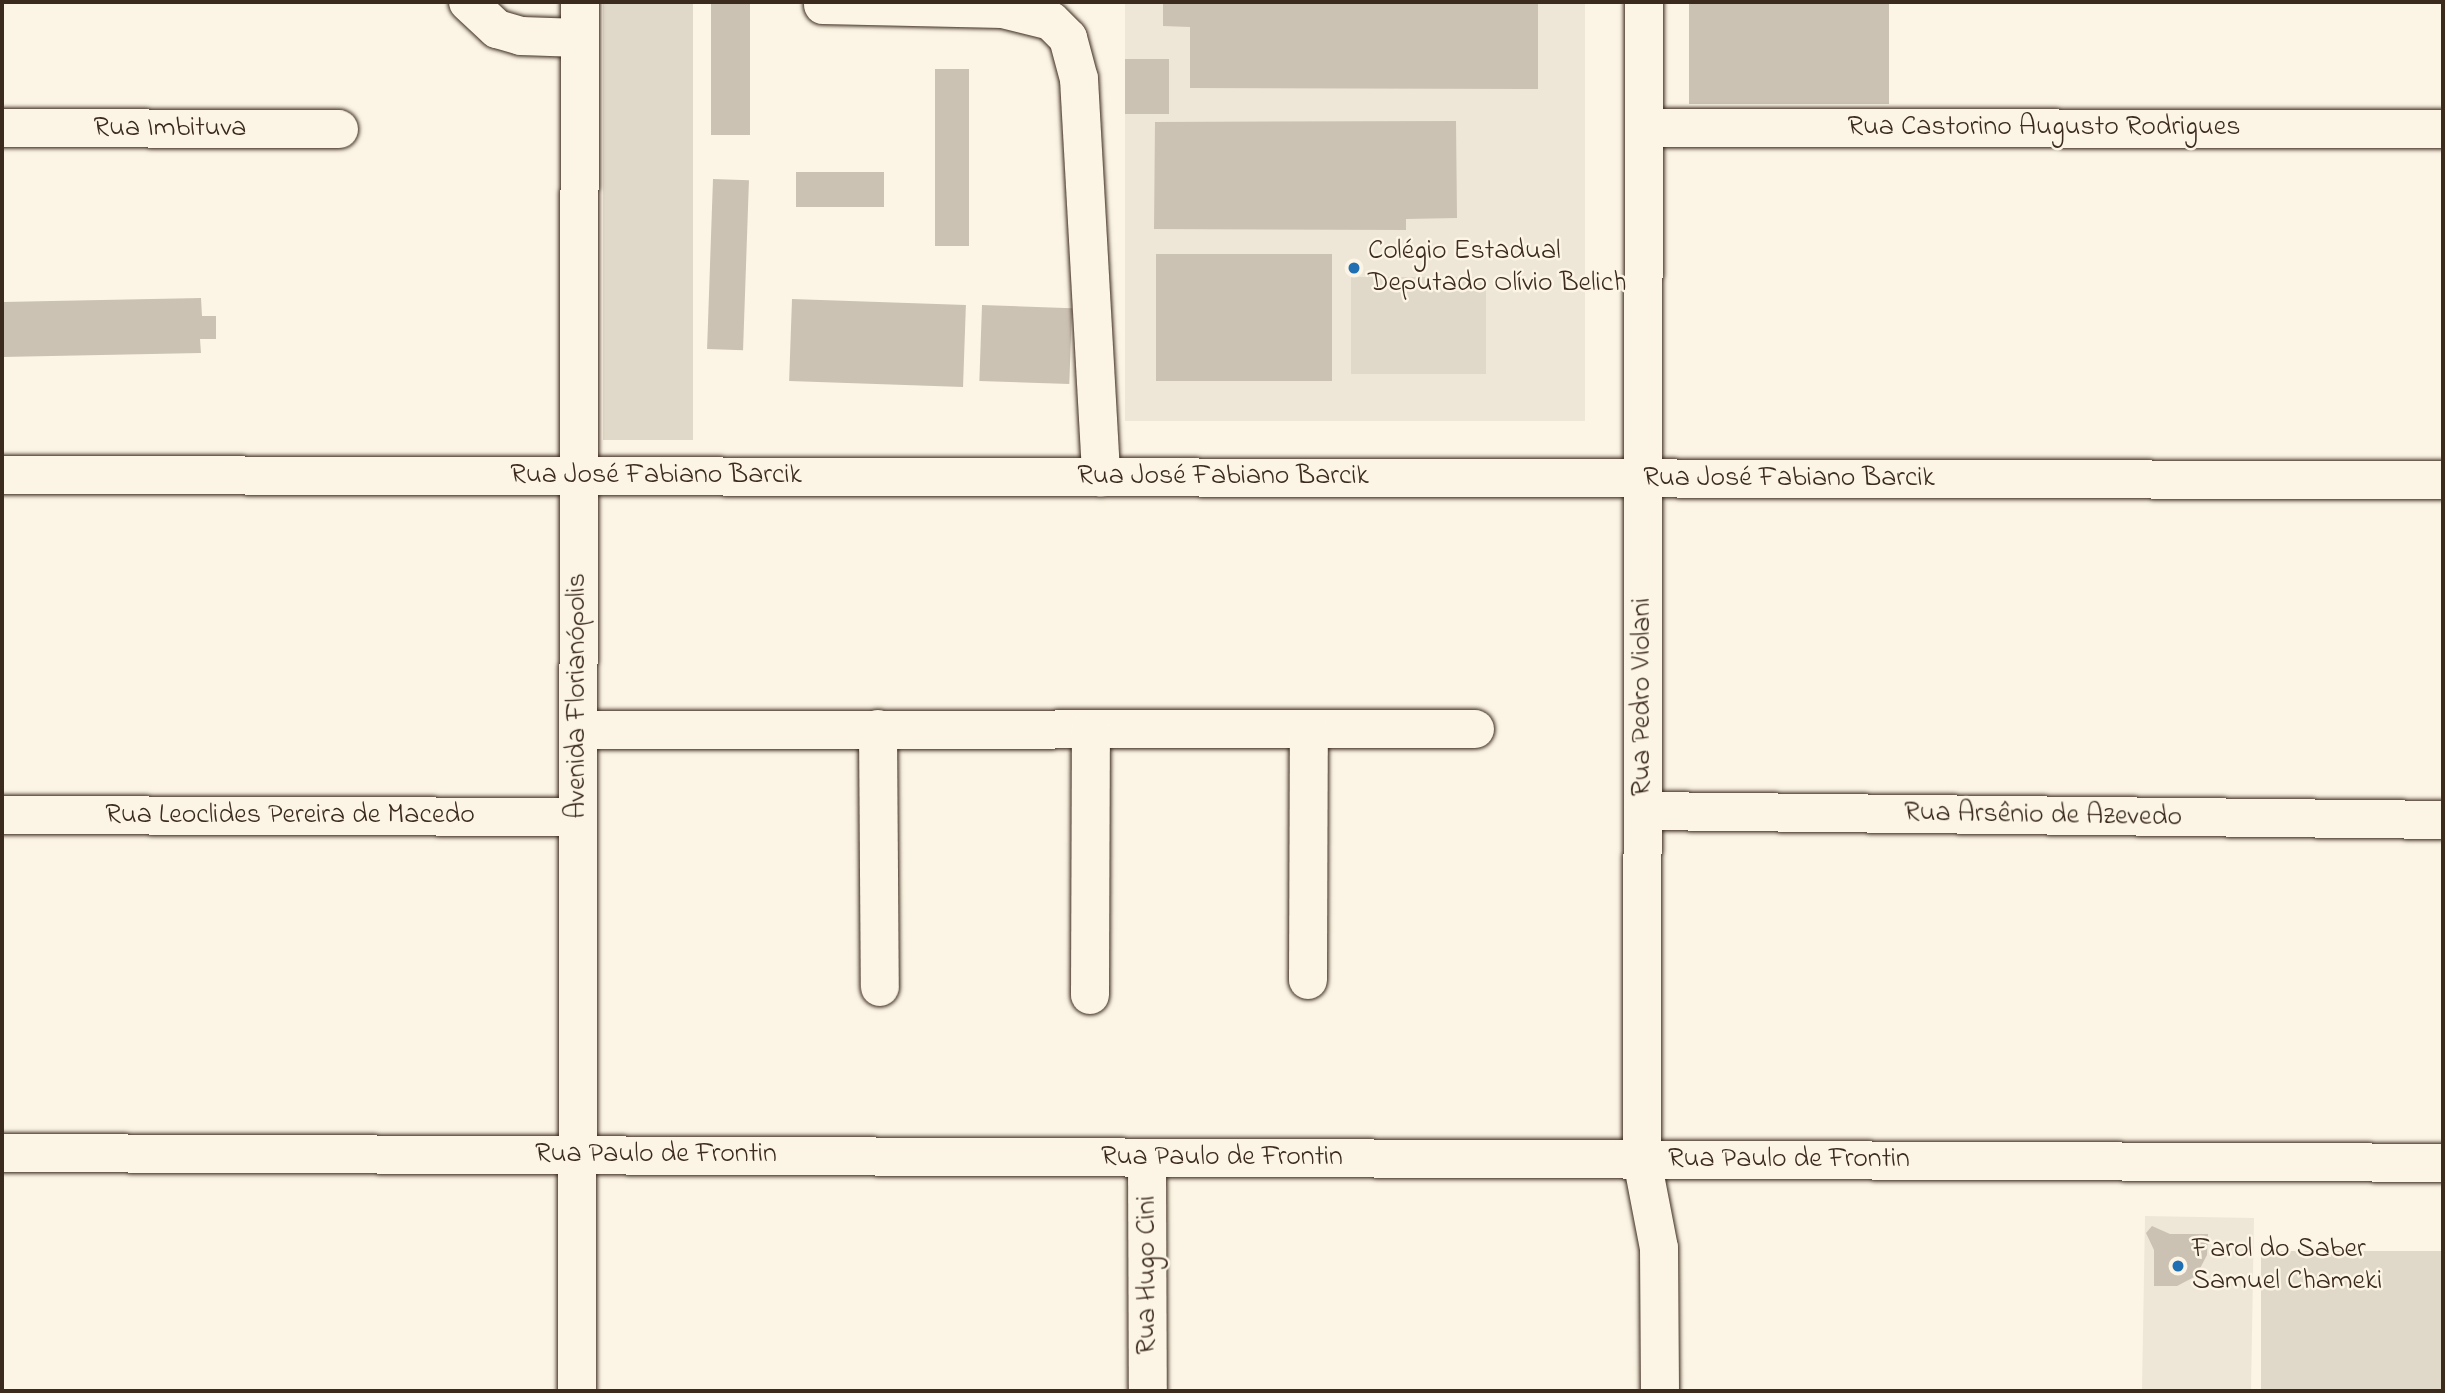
<!DOCTYPE html>
<html>
<head>
<meta charset="utf-8">
<style>
  body { margin:0 }
  #map { position:relative; width:2445px; height:1393px; overflow:hidden; background:#fcf5e5; font-family:"Indie Flower",sans-serif }
  div>[style] { position:absolute }
  .built>* { inset:0; background:#eee6d6; transform-origin:0 0 }
  .green>* { inset:0; background:#e0d8c8; transform-origin:0 0 }
  .building>* { inset:0; background:#ccc2b3; transform-origin:0 0 }
  .roads { filter:drop-shadow(0 0 2px #3b2a1e) drop-shadow(0 0 2px #3b2a1e) }
  .minor>* { height:38px; margin:-19px; padding:0 19px; transform-origin:19px; border-radius:19px; background:#fcf5e5 }
  .dots>* { width:19px; height:19px; translate:-50% -50%; box-sizing:border-box; border:4px solid #fcf5e5; border-radius:50% }
  span { translate:-50% -50%; white-space:nowrap; text-align:center; line-height:1.15; -webkit-text-stroke:5px #fcf5e5; paint-order:stroke }
  .street-label { font-size:28px; color:#3b2a1e }
  .poi-label { font-size:28px; color:#3b2a1e }
  .left { translate:0 -50%; text-align:left }
  .frame { position:absolute; inset:0; border:4px solid #3b2a1e; pointer-events:none }
</style>
</head>
<body>
<div id="map">
  <div class="built">
    <i style="left:1125px;top:2px;width:460px;height:419px"></i>
    <i style="left:2254px;top:1218px;width:173px;height:109px;rotate:91deg"></i>
  </div>
  <div class="green">
    <i style="left:603px;top:2px;width:90px;height:438px"></i>
    <i style="left:1351px;top:277px;width:135px;height:97px"></i>
    <i style="left:2443px;top:1251px;width:140px;height:182px;rotate:90deg"></i>
  </div>
  <div class="building">
    <i style="left:711px;top:2px;width:39px;height:133px"></i>
    <i style="clip-path:polygon(1163px 2px,1538px 2px,1538px 89px,1190px 88px,1190px 27px,1163px 26px)"></i>
    <i style="left:1689px;top:2px;width:200px;height:102px"></i>
    <i style="left:1169px;top:59px;width:55px;height:44px;rotate:90deg"></i>
    <i style="left:935px;top:69px;width:34px;height:177px"></i>
    <i style="clip-path:polygon(1456px 121px,1457px 218px,1406px 219px,1406px 230px,1154px 229px,1155px 122px)"></i>
    <i style="left:884px;top:172px;width:35px;height:88px;rotate:90deg"></i>
    <i style="left:713px;top:179px;width:36px;height:170px;rotate:2deg"></i>
    <i style="left:1332px;top:254px;width:127px;height:176px;rotate:90deg"></i>
    <i style="clip-path:polygon(201px 298px,202px 316px,216px 316px,216px 339px,200px 339px,201px 353px,2px 357px,2px 302px)"></i>
    <i style="left:792px;top:299px;width:174px;height:82px;rotate:2deg"></i>
    <i style="left:982px;top:305px;width:90px;height:76px;rotate:2deg"></i>
    <i style="clip-path:polygon(2152px 1226px,2170px 1234px,2208px 1234px,2207px 1255px,2196px 1276px,2177px 1286px,2154px 1286px,2154px 1250px,2146px 1233px)"></i>
  </div>
  <div class="roads">
    <div class="minor">
      <i style="left:468px;top:2px;width:40px;rotate:43deg"></i>
      <i style="left:497px;top:29px;width:25px;rotate:16deg"></i>
      <i style="left:521px;top:36px;width:59px;rotate:1.9deg"></i>
      <i style="left:1644px;top:2px;width:1158px;rotate:90.1deg"></i>
      <i style="left:1642px;top:1160px;width:90px;rotate:79.1deg"></i>
      <i style="left:1659px;top:1248px;width:143px;rotate:89.6deg"></i>
      <i style="left:823px;top:5px;width:180px;rotate:1.3deg"></i>
      <i style="left:1003px;top:9px;width:49px;rotate:14deg"></i>
      <i style="left:1051px;top:21px;width:24px;rotate:45deg"></i>
      <i style="left:1068px;top:38px;width:42px;rotate:75deg"></i>
      <i style="left:1079px;top:79px;width:399px;rotate:86.8deg"></i>
      <i style="left:2px;top:128px;width:337px;rotate:0.2deg"></i>
      <i style="left:1644px;top:128px;width:799px;rotate:0.07deg"></i>
      <i style="left:2px;top:475px;width:2441px;rotate:0.12deg"></i>
      <i style="left:878px;top:729px;width:258px;rotate:89.6deg"></i>
      <i style="left:578px;top:730px;width:897px;rotate:-0.06deg"></i>
      <i style="left:1643px;top:811px;width:800px;rotate:0.64deg"></i>
      <i style="left:2px;top:815px;width:576px;rotate:0.2deg"></i>
      <i style="left:1308px;top:980px;width:251px;rotate:-89.8deg"></i>
      <i style="left:1090px;top:995px;width:266px;rotate:-89.8deg"></i>
      <i style="left:2px;top:1153px;width:2441px;rotate:0.23deg"></i>
      <i style="left:1147px;top:1158px;width:233px;rotate:89.8deg"></i>
      <i style="left:577px;top:1391px;width:1389px;rotate:-89.88deg"></i>
    </div>
  </div>
  <div class="dots">
    <i style="left:1354px;top:268px;background:#1f6fb2"></i>
    <i style="left:2178px;top:1266px;background:#1f6fb2"></i>
  </div>
  <div class="street-label">
    <span style="left:2044px;top:128px">Rua Castorino Augusto Rodrigues</span>
    <span style="left:170px;top:129px">Rua Imbituva</span>
    <span style="left:656px;top:476px">Rua José Fabiano Barcik</span>
    <span style="left:1223px;top:477px">Rua José Fabiano Barcik</span>
    <span style="left:1789px;top:479px">Rua José Fabiano Barcik</span>
    <span style="left:578px;top:696px;rotate:-90deg">Avenida Florianópolis</span>
    <span style="left:1643px;top:697px;rotate:-90deg">Rua Pedro Violani</span>
    <span style="left:290px;top:816px">Rua Leoclides Pereira de Macedo</span>
    <span style="left:2043px;top:816px;rotate:1deg">Rua Arsênio de Azevedo</span>
    <span style="left:656px;top:1155px">Rua Paulo de Frontin</span>
    <span style="left:1222px;top:1158px">Rua Paulo de Frontin</span>
    <span style="left:1789px;top:1160px">Rua Paulo de Frontin</span>
    <span style="left:1148px;top:1275px;rotate:-90deg">Rua Hugo Cini</span>
  </div>
  <div class="poi-label">
    <span class="left" style="left:1368px;top:268px">Colégio Estadual<br>Deputado Olívio Belich</span>
    <span class="left" style="left:2192px;top:1266px">Farol do Saber<br>Samuel Chameki</span>
  </div>
  <div class="frame"></div>
</div>
</body>
</html>
